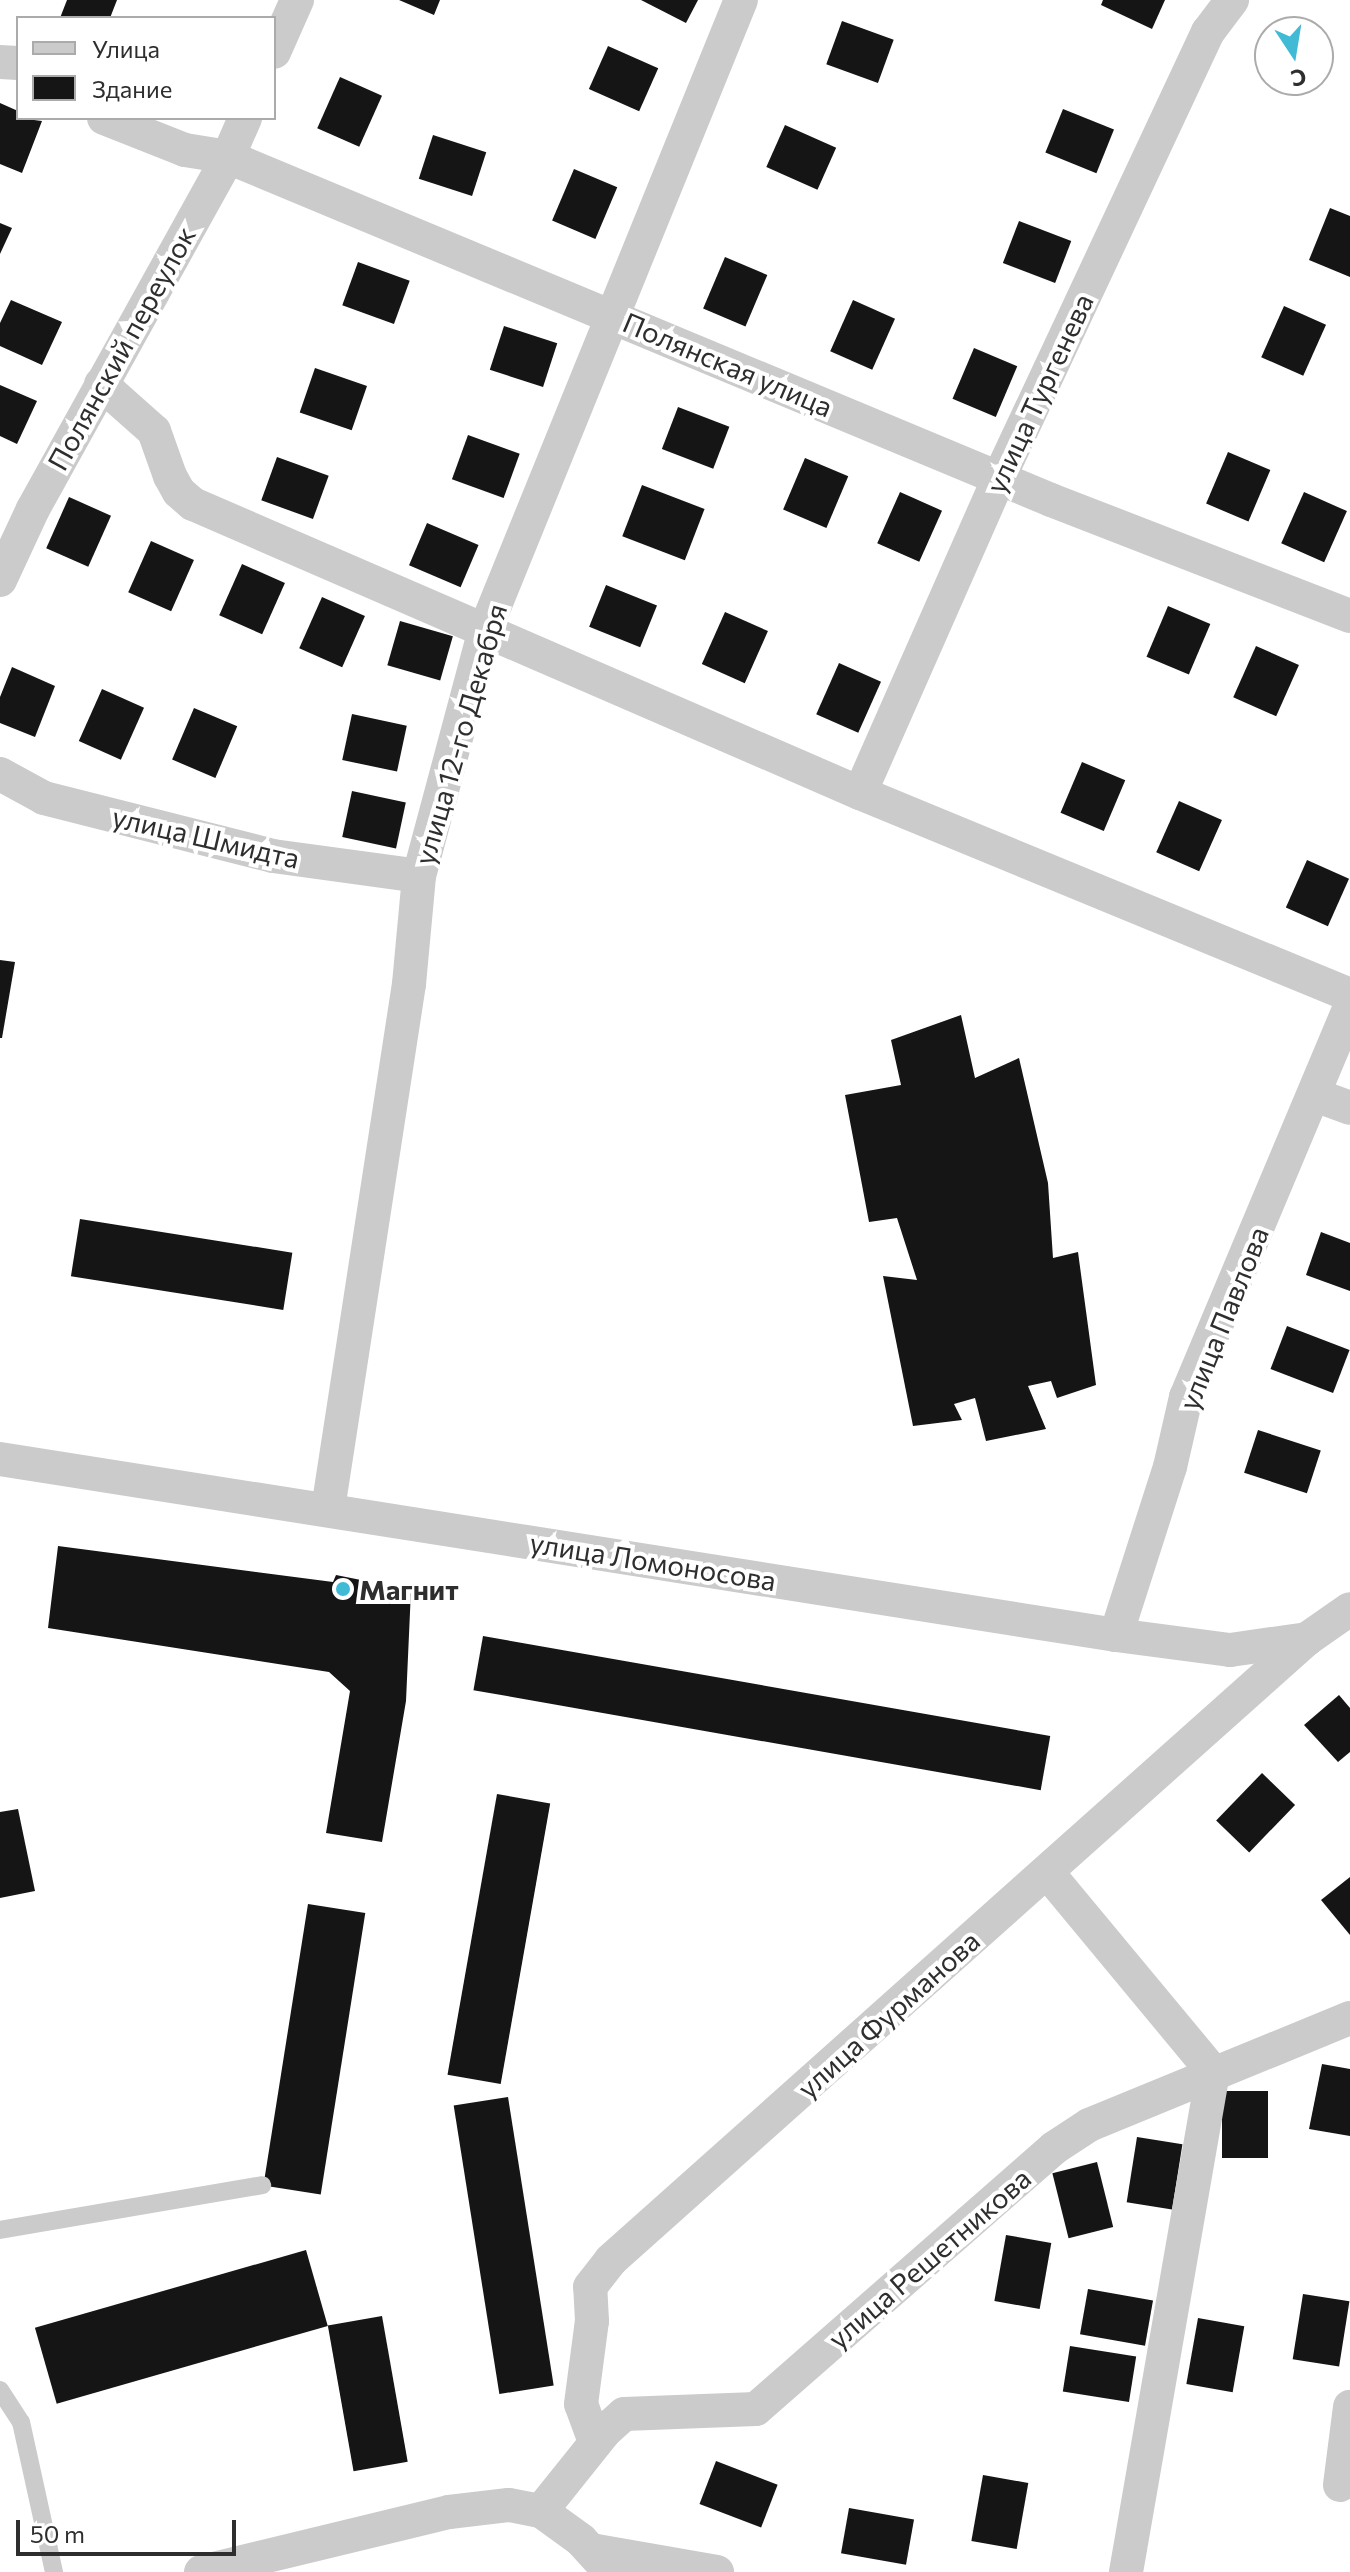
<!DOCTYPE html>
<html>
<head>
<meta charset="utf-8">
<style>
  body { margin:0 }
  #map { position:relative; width:1350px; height:2572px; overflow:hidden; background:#fff; font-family:Commissioner,sans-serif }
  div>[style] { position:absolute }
  .building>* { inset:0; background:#151515; transform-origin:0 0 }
  .lane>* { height:18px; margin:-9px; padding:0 9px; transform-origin:9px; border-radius:9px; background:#cbcbcb }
  .street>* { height:34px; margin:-17px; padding:0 17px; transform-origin:17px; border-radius:17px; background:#cbcbcb }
  .dots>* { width:22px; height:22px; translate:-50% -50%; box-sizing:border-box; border:4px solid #fff; border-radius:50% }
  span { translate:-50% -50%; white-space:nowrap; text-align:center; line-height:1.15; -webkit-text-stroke:8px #fff; paint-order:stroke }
  .street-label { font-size:28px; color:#2e2e2e }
  .poi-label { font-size:28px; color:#2e2e2e; font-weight:700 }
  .left { translate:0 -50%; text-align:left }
  .legend { position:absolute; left:16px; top:16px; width:260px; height:104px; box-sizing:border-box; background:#fff; border:2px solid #ababab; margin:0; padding:10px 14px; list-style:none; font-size:24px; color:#2e2e2e }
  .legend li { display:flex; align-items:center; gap:16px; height:40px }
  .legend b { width:40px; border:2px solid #ababab }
  .north { position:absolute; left:1254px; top:16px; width:80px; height:80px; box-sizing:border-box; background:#fff; border:2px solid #ababab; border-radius:50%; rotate:168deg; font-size:22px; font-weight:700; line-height:32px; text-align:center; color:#2e2e2e }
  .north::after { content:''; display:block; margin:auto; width:28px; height:36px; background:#40bad5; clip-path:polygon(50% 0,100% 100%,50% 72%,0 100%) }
  .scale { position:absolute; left:16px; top:2520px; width:220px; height:36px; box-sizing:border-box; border:4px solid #2e2e2e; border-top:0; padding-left:10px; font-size:24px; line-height:28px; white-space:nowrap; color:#2e2e2e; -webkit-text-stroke:6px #fff; paint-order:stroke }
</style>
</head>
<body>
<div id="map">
  <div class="building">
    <i style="clip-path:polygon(67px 0,117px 0,110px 18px,60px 18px)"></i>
    <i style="clip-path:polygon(399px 0,440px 0,434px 15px)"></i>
    <i style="clip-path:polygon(641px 0,698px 0,686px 23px)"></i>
    <i style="clip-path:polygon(1103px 0,1165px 0,1152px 29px,1101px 5px)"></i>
    <i style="left:842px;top:21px;width:55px;height:46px;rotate:20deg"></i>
    <i style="left:608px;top:46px;width:55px;height:47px;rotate:24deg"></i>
    <i style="left:340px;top:77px;width:46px;height:56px;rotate:24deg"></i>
    <i style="clip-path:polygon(0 103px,18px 111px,18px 118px,42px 121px,22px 173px,0 164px)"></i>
    <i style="left:1063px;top:109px;width:55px;height:47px;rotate:22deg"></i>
    <i style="left:785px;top:125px;width:56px;height:46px;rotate:24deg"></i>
    <i style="left:433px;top:135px;width:56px;height:46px;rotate:18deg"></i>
    <i style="left:574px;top:169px;width:47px;height:56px;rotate:23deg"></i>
    <i style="clip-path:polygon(1330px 208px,1350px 216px,1350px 277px,1309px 260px)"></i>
    <i style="left:1019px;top:221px;width:56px;height:45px;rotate:21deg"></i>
    <i style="clip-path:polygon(0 223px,12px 228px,0 254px)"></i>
    <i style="left:725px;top:257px;width:46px;height:56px;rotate:23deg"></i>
    <i style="left:358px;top:262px;width:55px;height:46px;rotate:20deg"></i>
    <i style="clip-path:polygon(11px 300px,62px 322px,42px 365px,0 346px,0 323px)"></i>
    <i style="left:853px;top:300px;width:46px;height:56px;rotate:24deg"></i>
    <i style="left:1284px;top:306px;width:46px;height:56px;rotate:24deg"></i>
    <i style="left:504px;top:326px;width:56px;height:46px;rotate:18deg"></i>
    <i style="left:974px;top:348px;width:47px;height:55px;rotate:23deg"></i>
    <i style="left:315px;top:368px;width:55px;height:47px;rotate:19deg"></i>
    <i style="clip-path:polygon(0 385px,37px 401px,17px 444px,0 436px)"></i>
    <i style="left:678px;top:407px;width:55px;height:45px;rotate:21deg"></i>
    <i style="left:468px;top:435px;width:55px;height:47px;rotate:20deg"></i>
    <i style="left:1228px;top:452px;width:46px;height:56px;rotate:23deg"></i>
    <i style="left:277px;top:457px;width:55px;height:46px;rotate:20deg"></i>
    <i style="left:805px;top:458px;width:47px;height:56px;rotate:23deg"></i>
    <i style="left:642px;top:485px;width:67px;height:55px;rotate:21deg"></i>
    <i style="left:900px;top:492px;width:46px;height:56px;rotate:24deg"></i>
    <i style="left:1304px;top:492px;width:47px;height:56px;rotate:24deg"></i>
    <i style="left:69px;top:497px;width:46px;height:56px;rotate:24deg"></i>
    <i style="left:427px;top:523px;width:56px;height:46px;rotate:23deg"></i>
    <i style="left:151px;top:541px;width:47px;height:56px;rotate:24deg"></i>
    <i style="left:242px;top:564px;width:47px;height:56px;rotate:24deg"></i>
    <i style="left:606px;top:585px;width:55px;height:45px;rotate:22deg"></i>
    <i style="left:322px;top:597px;width:47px;height:56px;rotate:24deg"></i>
    <i style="left:1168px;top:606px;width:46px;height:55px;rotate:23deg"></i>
    <i style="left:725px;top:612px;width:47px;height:57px;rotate:24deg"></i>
    <i style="left:400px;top:621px;width:55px;height:46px;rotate:16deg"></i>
    <i style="left:1256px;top:646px;width:47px;height:56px;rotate:24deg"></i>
    <i style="left:839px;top:663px;width:46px;height:56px;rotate:24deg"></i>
    <i style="clip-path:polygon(12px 667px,55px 686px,35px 737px,0 723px,0 697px)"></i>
    <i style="left:102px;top:689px;width:46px;height:57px;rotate:24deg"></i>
    <i style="left:194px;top:708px;width:47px;height:56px;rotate:23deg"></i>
    <i style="left:352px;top:714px;width:56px;height:47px;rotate:12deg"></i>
    <i style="left:1082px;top:762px;width:47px;height:55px;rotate:23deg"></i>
    <i style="left:352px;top:791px;width:55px;height:47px;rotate:12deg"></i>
    <i style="left:1179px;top:801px;width:47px;height:56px;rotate:24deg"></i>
    <i style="left:1307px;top:860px;width:46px;height:52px;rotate:24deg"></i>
    <i style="clip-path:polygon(0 960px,15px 962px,2px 1038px,0 1038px)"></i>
    <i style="clip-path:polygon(961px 1015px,975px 1078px,1019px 1058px,1048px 1183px,1053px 1258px,1078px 1252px,1096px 1385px,1057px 1398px,1051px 1381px,1028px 1386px,1046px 1429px,986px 1441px,975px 1398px,954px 1404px,962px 1420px,913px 1426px,883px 1276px,917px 1280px,897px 1218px,869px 1222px,845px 1095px,901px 1085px,891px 1040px)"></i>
    <i style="left:80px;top:1219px;width:215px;height:58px;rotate:9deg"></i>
    <i style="clip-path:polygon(1321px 1232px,1350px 1243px,1350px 1291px,1306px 1275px)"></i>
    <i style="left:1287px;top:1326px;width:67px;height:46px;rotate:21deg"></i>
    <i style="left:1258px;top:1430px;width:66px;height:45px;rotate:18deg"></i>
    <i style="clip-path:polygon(58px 1546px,333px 1582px,336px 1575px,411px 1590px,406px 1701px,382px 1842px,326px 1833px,350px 1691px,329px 1672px,48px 1628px)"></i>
    <i style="left:483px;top:1636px;width:576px;height:55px;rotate:10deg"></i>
    <i style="clip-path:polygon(1339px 1695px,1350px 1708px,1350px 1752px,1338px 1762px,1304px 1725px)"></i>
    <i style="left:1262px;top:1773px;width:46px;height:66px;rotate:44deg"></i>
    <i style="left:497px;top:1794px;width:54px;height:285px;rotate:10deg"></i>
    <i style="clip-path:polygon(18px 1809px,35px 1891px,0 1898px,0 1812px)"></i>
    <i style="clip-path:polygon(1350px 1877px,1350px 1935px,1321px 1900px)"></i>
    <i style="left:308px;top:1904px;width:58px;height:285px;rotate:9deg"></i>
    <i style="clip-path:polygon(1322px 2064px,1350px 2069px,1350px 2136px,1309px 2129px)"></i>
    <i style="left:1222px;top:2091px;width:46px;height:67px"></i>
    <i style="left:508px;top:2097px;width:292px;height:55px;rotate:81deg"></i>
    <i style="left:1137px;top:2137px;width:46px;height:66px;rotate:9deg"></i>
    <i style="left:1097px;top:2162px;width:67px;height:46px;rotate:76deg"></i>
    <i style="left:1006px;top:2235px;width:46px;height:67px;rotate:10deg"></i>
    <i style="left:306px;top:2250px;width:79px;height:282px;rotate:74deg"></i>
    <i style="left:1088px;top:2289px;width:66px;height:46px;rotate:10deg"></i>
    <i style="left:1303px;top:2294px;width:47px;height:66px;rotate:9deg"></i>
    <i style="left:382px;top:2316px;width:148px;height:55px;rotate:80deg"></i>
    <i style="left:1198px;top:2318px;width:47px;height:67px;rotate:10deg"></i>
    <i style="left:1070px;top:2346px;width:67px;height:46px;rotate:9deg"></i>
    <i style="left:716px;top:2461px;width:66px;height:46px;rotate:21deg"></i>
    <i style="left:983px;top:2475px;width:46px;height:67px;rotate:10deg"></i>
    <i style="left:849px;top:2508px;width:66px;height:46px;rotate:10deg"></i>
  </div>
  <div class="lane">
    <i style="left:0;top:2230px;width:266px;rotate:-9.7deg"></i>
    <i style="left:0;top:2390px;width:38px;rotate:57deg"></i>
    <i style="left:21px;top:2422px;width:154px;rotate:77.6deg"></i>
  </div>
  <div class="street">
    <i style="left:274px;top:52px;width:57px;rotate:-66.1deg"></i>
    <i style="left:0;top:62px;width:18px;rotate:3deg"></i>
    <i style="left:104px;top:118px;width:87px;rotate:21.6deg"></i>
    <i style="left:185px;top:150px;width:44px;rotate:9.2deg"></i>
    <i style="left:228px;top:157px;width:892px;rotate:22.62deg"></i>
    <i style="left:1051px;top:500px;width:321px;rotate:21.2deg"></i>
    <i style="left:101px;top:384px;width:71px;rotate:41.6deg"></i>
    <i style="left:154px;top:431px;width:48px;rotate:70.4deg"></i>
    <i style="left:170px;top:476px;width:18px;rotate:61deg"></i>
    <i style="left:179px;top:492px;width:18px;rotate:41deg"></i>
    <i style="left:193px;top:504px;width:727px;rotate:23.43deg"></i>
    <i style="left:860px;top:793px;width:530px;rotate:22.4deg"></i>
    <i style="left:0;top:580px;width:78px;rotate:-65.1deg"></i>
    <i style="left:33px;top:509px;width:402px;rotate:-61deg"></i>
    <i style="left:228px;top:157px;width:43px;rotate:-66.4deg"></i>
    <i style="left:0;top:774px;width:50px;rotate:28.6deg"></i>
    <i style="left:44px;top:798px;width:236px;rotate:14.2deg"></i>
    <i style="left:273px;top:856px;width:147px;rotate:7.8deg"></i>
    <i style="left:860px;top:793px;width:344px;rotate:-66.2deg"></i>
    <i style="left:999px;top:478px;width:493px;rotate:-64.9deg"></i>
    <i style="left:1208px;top:32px;width:40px;rotate:-53deg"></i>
    <i style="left:1315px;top:1095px;width:37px;rotate:20deg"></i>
    <i style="left:0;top:1459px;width:1130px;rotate:8.96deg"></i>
    <i style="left:1116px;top:1635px;width:115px;rotate:7.5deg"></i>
    <i style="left:1230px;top:1650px;width:78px;rotate:-8.1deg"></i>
    <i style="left:328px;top:1509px;width:531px;rotate:-81.23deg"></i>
    <i style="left:409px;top:984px;width:108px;rotate:-84.7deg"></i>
    <i style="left:419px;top:876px;width:255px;rotate:-75deg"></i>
    <i style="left:485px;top:630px;width:680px;rotate:-67.89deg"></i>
    <i style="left:1116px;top:1635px;width:176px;rotate:-72.2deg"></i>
    <i style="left:1170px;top:1467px;width:72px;rotate:-77.1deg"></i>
    <i style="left:1186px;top:1397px;width:423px;rotate:-67.2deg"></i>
    <i style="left:1047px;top:1872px;width:260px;rotate:50.3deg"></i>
    <i style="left:1213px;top:2072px;width:508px;rotate:99.87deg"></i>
    <i style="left:595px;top:2442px;width:40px;rotate:-110.2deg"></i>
    <i style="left:581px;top:2404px;width:84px;rotate:-82.5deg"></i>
    <i style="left:592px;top:2321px;width:34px;rotate:-93deg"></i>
    <i style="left:590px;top:2287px;width:34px;rotate:-52deg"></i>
    <i style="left:611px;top:2260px;width:933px;rotate:-41.74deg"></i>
    <i style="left:1307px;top:1639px;width:52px;rotate:-34.9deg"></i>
    <i style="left:1340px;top:2485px;width:79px;rotate:-82.7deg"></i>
    <i style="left:541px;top:2511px;width:102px;rotate:-51.3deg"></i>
    <i style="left:605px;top:2431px;width:25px;rotate:-42deg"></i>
    <i style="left:624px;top:2414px;width:132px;rotate:-2.2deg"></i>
    <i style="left:756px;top:2409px;width:396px;rotate:-41.2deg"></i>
    <i style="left:1054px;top:2148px;width:42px;rotate:-33.3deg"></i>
    <i style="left:1089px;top:2125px;width:282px;rotate:-22.3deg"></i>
    <i style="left:591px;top:2550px;width:128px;rotate:9.9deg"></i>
    <i style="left:201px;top:2572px;width:255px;rotate:-13.6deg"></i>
    <i style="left:449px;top:2512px;width:60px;rotate:-6.7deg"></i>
    <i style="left:509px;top:2505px;width:33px;rotate:11deg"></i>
    <i style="left:541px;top:2511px;width:49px;rotate:35.9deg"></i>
    <i style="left:581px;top:2540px;width:43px;rotate:47.8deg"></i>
  </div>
  <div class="dots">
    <i style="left:343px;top:1589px;background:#40bad5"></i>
  </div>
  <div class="street-label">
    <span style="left:121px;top:348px;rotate:-61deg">Полянский переулок</span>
    <span style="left:728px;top:364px;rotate:23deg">Полянская улица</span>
    <span style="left:1039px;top:393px;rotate:-65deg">улица Тургенева</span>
    <span style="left:460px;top:734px;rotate:-74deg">улица 12-го Декабря</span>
    <span style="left:206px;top:837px;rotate:13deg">улица Шмидта</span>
    <span style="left:1223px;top:1318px;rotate:-68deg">улица Павлова</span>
    <span style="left:653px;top:1561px;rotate:9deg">улица Ломоносова</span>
    <span style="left:888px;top:2014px;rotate:-42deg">улица Фурманова</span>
    <span style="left:929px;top:2258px;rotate:-41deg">улица Решетникова</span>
  </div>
  <div class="poi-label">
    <span class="left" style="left:359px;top:1589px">Магнит</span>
  </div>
  <ul class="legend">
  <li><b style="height:10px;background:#cbcbcb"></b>Улица</li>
  <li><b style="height:22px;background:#151515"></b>Здание</li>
  </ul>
  <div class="north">С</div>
  <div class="scale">50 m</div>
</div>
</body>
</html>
